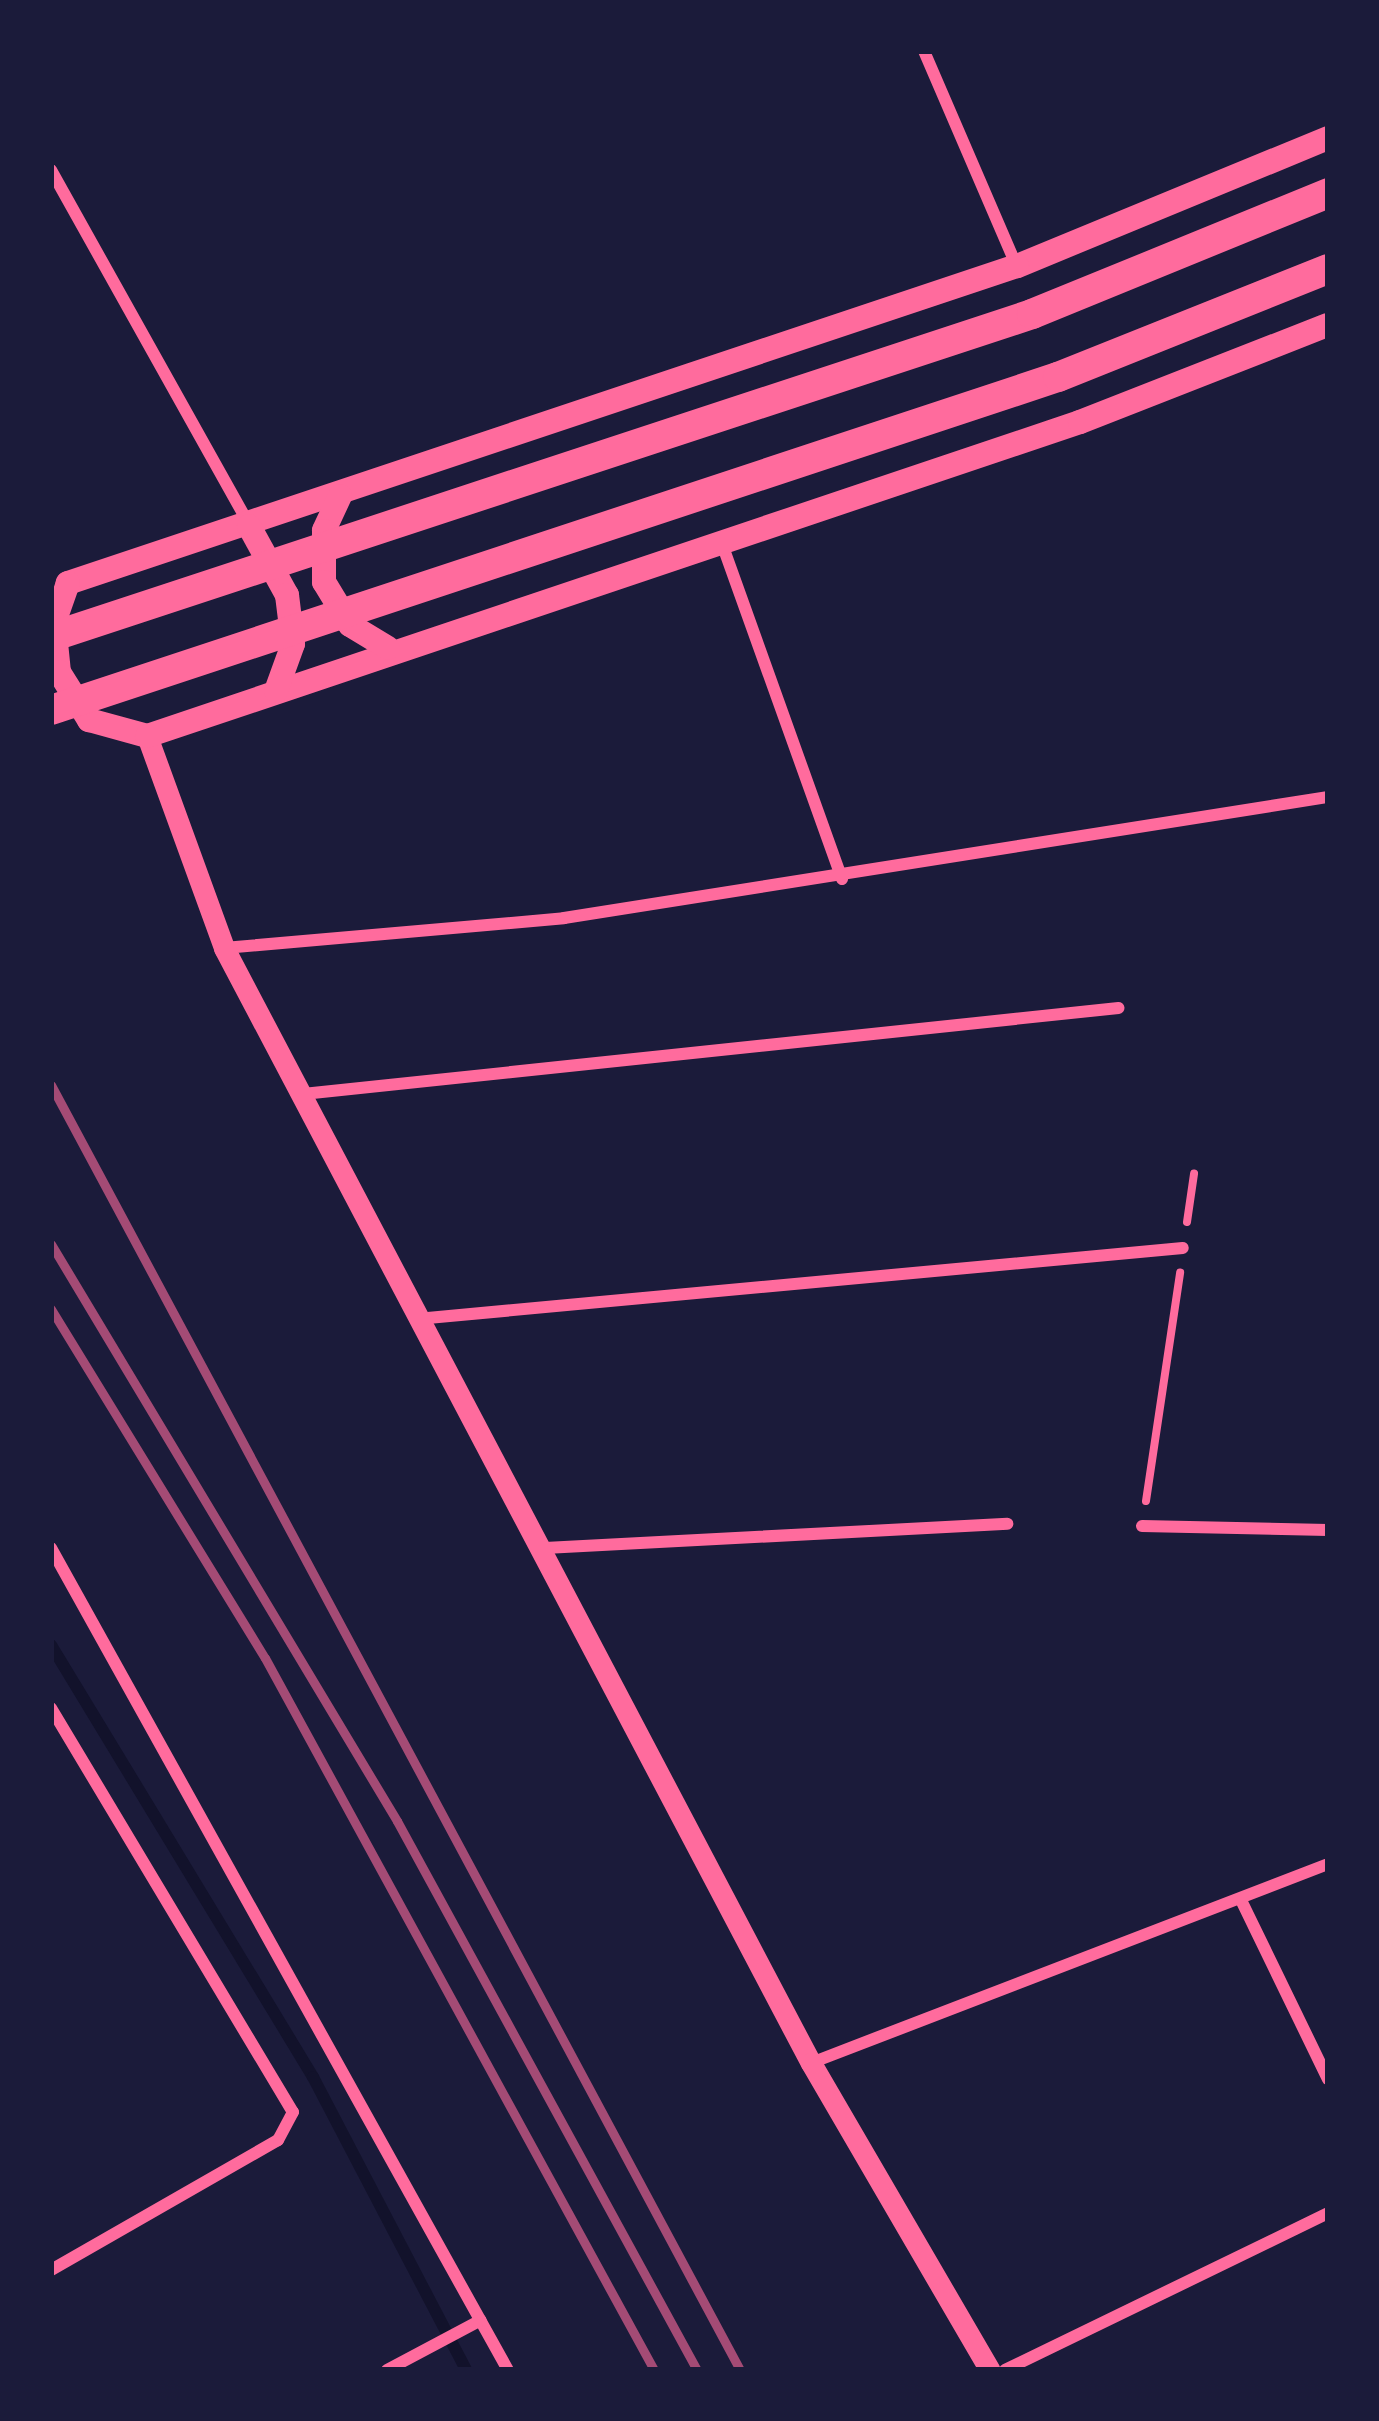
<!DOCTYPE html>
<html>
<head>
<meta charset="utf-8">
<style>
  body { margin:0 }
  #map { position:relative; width:1379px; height:2421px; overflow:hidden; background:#1b1b3a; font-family:"Titillium Web",sans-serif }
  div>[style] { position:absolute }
  .stream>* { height:12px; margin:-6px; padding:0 6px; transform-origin:6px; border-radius:6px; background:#12122b }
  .path>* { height:8px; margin:-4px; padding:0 4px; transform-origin:4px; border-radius:4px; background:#ff6b9d }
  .minor>* { height:12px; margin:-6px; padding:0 6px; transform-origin:6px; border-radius:6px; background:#ff6b9d }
  .tertiary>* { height:21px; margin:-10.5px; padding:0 10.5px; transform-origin:10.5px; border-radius:10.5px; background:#ff6b9d }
  .secondary>* { height:24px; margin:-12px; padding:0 12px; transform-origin:12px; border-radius:12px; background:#ff6b9d }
  .primary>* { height:30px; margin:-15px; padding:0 15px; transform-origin:15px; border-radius:15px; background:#ff6b9d }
  .rail>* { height:9px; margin:-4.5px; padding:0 4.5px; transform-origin:4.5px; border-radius:4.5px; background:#a44b75 }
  span { translate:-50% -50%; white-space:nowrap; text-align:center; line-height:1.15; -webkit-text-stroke:10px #1b1b3a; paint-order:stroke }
  .frame { position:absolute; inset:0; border:54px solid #1b1b3a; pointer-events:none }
</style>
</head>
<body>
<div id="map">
  <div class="stream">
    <i style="left:51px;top:1645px;width:505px;rotate:58.76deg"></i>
    <i style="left:313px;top:2077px;width:331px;rotate:62.4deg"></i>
  </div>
  <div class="path">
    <i style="left:1187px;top:1222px;width:49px;rotate:-81.7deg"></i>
    <i style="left:1146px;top:1501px;width:231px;rotate:-81.5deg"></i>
  </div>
  <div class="minor">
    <i style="left:924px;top:51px;width:233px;rotate:66.7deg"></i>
    <i style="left:51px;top:170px;width:406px;rotate:60.8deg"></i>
    <i style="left:721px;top:541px;width:359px;rotate:70.3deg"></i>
    <i style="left:224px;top:948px;width:341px;rotate:-5deg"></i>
    <i style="left:564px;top:918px;width:774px;rotate:-9deg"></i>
    <i style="left:303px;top:1094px;width:820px;rotate:-6.02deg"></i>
    <i style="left:417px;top:1319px;width:769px;rotate:-5.3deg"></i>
    <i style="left:1142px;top:1526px;width:186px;rotate:1.2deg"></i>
    <i style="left:51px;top:1548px;width:940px;rotate:60.93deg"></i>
    <i style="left:545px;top:1548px;width:463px;rotate:-3deg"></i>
    <i style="left:51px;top:1708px;width:471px;rotate:59.1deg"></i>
    <i style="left:293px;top:2112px;width:32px;rotate:118deg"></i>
    <i style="left:278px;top:2140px;width:262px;rotate:150.2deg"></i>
    <i style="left:1241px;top:1900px;width:199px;rotate:64.1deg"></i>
    <i style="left:811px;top:2063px;width:554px;rotate:-21.05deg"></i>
    <i style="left:387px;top:2370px;width:106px;rotate:-28deg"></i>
    <i style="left:1005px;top:2370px;width:359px;rotate:-25.9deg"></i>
  </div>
  <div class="tertiary">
    <i style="left:147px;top:736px;width:226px;rotate:70deg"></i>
    <i style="left:224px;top:948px;width:1260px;rotate:62.24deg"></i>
    <i style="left:811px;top:2063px;width:355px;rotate:59.8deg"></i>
  </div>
  <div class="secondary">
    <i style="left:1328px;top:138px;width:336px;rotate:157.6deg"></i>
    <i style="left:1017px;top:266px;width:1001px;rotate:161.53deg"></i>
    <i style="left:68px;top:583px;width:42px;rotate:109.3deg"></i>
    <i style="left:54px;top:623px;width:49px;rotate:84.2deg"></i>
    <i style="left:59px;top:672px;width:57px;rotate:58deg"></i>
    <i style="left:89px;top:720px;width:60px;rotate:15.4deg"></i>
    <i style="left:147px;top:736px;width:984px;rotate:-18.6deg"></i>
    <i style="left:1080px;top:422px;width:266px;rotate:-21.4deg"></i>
    <i style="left:340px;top:496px;width:38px;rotate:115deg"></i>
    <i style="left:324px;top:531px;width:51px;rotate:90deg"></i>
    <i style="left:324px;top:582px;width:50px;rotate:58.8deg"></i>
    <i style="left:350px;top:625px;width:44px;rotate:31.2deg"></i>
    <i style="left:249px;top:526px;width:79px;rotate:61.2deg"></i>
    <i style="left:287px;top:595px;width:49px;rotate:83deg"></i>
    <i style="left:293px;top:644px;width:50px;rotate:109.9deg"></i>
  </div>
  <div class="primary">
    <i style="left:51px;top:637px;width:1033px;rotate:-18.22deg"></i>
    <i style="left:1032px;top:314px;width:320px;rotate:-22.2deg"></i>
    <i style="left:51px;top:710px;width:1061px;rotate:-18.3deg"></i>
    <i style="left:1058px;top:377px;width:291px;rotate:-21.8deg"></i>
  </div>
  <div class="rail">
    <i style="left:51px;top:1085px;width:1458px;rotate:61.8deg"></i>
    <i style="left:51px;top:1244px;width:673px;rotate:59.05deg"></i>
    <i style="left:397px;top:1821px;width:626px;rotate:61.35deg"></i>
    <i style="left:51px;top:1309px;width:409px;rotate:58.5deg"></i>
    <i style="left:265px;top:1658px;width:811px;rotate:61.35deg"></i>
  </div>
  <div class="frame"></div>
</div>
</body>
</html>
